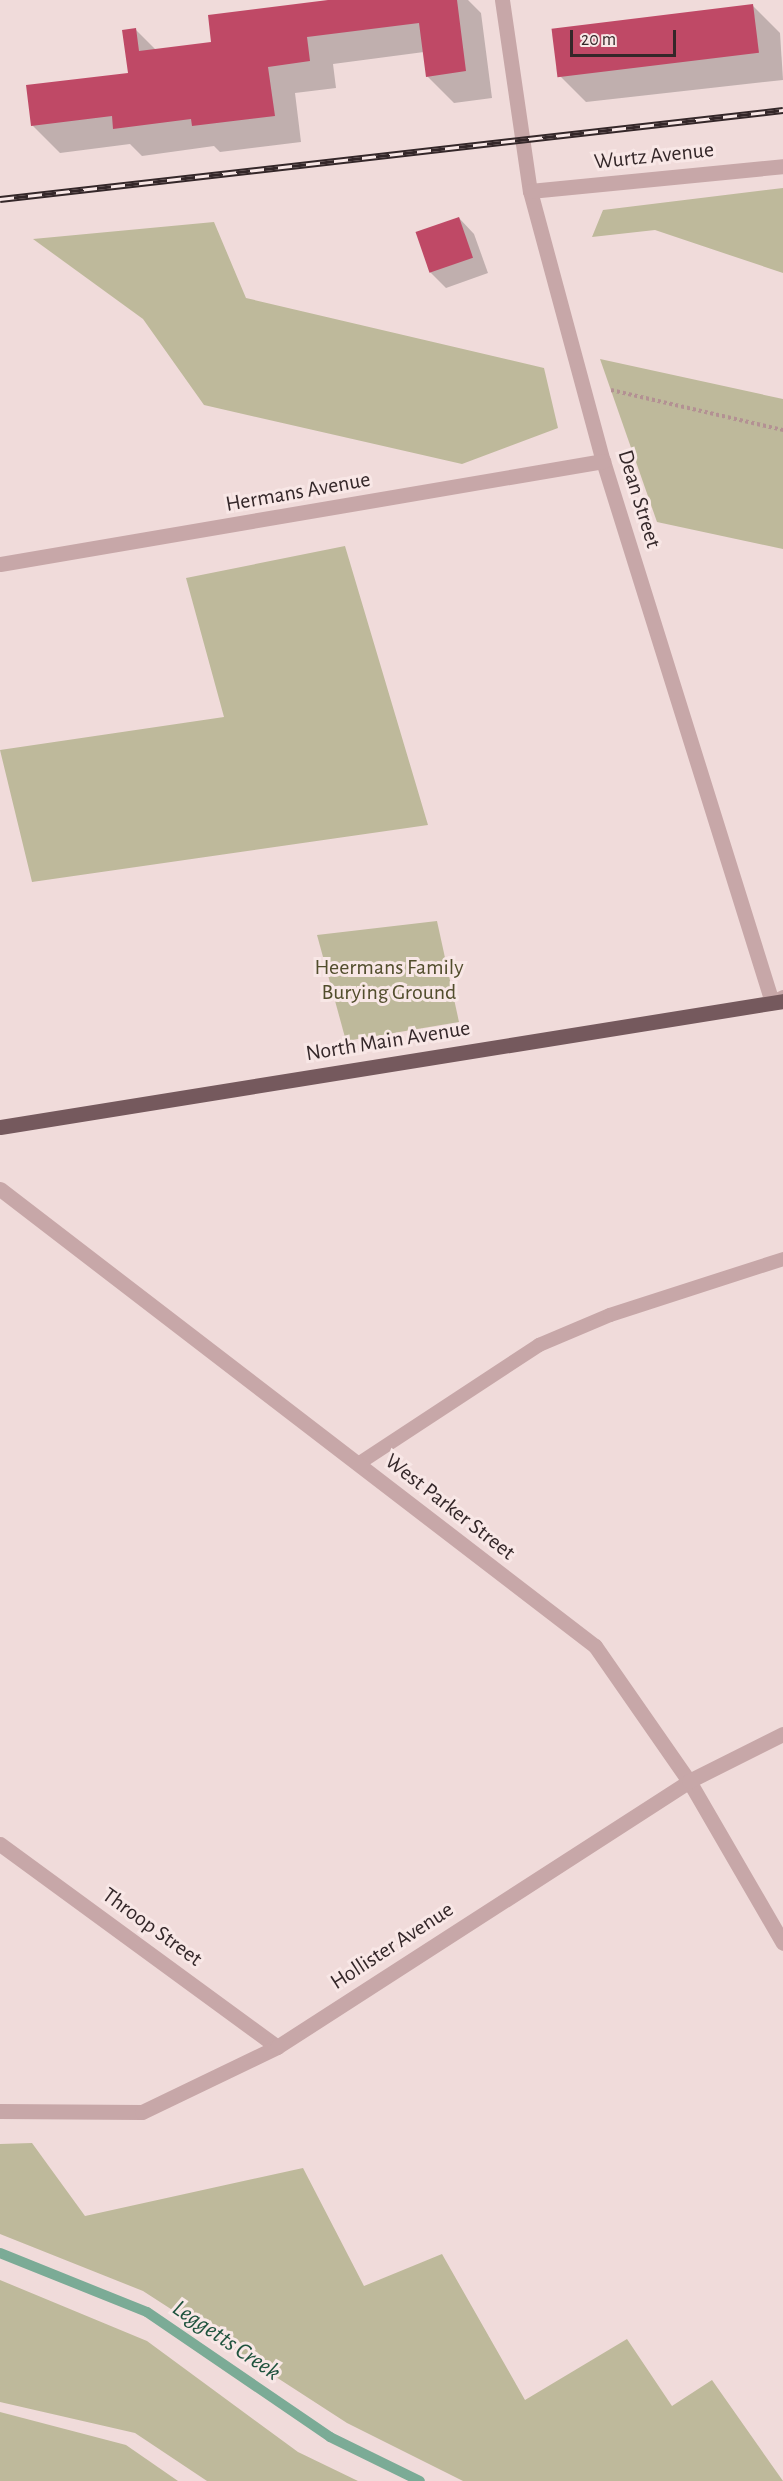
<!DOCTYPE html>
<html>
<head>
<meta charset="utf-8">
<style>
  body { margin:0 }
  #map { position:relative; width:783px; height:2481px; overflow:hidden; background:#f0dbda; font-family:"Alegreya Sans",sans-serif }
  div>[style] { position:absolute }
  .green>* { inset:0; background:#beb99b }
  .shadow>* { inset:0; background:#0003 }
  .stream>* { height:10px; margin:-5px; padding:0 5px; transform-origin:5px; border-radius:5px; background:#7bab96 }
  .building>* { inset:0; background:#bf4966; transform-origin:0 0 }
  .path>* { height:4px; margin-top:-2px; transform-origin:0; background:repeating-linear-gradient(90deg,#b39193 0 3px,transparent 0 6px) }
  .service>* { height:14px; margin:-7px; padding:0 7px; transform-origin:7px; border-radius:7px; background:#c7a7a8 }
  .minor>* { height:15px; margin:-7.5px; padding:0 7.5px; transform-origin:7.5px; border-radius:7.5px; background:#c7a7a8 }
  .primary>* { height:15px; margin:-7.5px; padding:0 7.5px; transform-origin:7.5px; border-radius:7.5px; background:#75595d }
  .rail>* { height:7px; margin-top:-3.5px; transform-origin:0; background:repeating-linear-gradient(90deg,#f8e7e6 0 14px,#342729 0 28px); box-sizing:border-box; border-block:2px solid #342729 }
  span { translate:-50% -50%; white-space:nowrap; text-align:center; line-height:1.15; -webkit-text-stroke:6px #f8e7e6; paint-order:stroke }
  .street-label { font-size:22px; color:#342729 }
  .park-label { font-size:22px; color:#514d2c }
  .water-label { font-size:24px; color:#1f533e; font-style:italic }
  .scale { position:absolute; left:570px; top:30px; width:106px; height:27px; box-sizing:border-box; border:3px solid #342729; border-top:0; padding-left:8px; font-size:18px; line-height:21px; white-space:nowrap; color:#342729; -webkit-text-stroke:4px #f8e7e6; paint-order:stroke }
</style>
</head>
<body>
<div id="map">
  <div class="green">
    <i style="clip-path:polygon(783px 188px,783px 273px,655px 230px,592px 237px,603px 210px)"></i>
    <i style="clip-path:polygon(214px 222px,246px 298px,544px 368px,558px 428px,462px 464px,204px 405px,143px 319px,33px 239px)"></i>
    <i style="clip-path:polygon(600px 359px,783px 399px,783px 549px,657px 522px)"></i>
    <i style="clip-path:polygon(345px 546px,428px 825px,32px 882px,0 750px,224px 717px,186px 578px)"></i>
    <i style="clip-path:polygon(437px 921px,459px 1022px,346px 1041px,317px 935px)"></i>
    <i style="clip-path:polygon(32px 2143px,85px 2216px,303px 2168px,364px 2286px,442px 2254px,525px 2400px,627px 2339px,672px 2406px,712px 2380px,783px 2481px,463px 2481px,347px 2423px,143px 2291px,0 2234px,0 2144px)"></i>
    <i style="clip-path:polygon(0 2280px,147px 2341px,298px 2452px,358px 2481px,207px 2481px,135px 2433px,0 2402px)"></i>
    <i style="clip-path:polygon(0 2412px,126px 2445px,178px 2481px,0 2481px)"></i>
  </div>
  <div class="shadow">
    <i style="clip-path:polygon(341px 0,468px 0,481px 13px,492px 98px,454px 103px,427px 76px,424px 52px,333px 64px,336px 88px,295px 93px,301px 142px,220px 152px,214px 146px,142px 156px,130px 144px,60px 153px,32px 125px,129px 74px,136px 30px,156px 50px,213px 43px)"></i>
    <i style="clip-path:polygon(753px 6px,780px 33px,783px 80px,586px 102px,559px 75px)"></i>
    <i style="clip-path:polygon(459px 218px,474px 234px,488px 273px,446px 288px,430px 272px)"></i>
  </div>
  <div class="stream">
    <i style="left:0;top:2253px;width:158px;rotate:21.9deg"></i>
    <i style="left:147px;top:2312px;width:222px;rotate:34.3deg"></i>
    <i style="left:330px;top:2437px;width:100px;rotate:26.1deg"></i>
  </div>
  <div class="building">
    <i style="clip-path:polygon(328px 0,457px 0,466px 71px,426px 77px,419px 23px,307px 37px,310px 61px,268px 67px,275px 116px,192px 126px,191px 119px,113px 129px,112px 116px,31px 126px,26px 85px,128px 73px,122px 30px,136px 28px,139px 51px,211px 42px,208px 15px)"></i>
    <i style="left:753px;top:4px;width:49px;height:203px;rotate:83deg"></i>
    <i style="left:459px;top:217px;width:43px;height:46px;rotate:71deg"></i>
  </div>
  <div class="path">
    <i style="left:611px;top:390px;width:177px;rotate:13.1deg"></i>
  </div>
  <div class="service">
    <i style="left:358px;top:1464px;width:217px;rotate:-33.3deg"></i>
    <i style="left:539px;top:1345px;width:77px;rotate:-22.9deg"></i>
    <i style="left:610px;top:1315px;width:182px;rotate:-17.9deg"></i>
  </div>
  <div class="minor">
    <i style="left:502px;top:0;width:193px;rotate:81.7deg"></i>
    <i style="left:530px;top:191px;width:280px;rotate:74.9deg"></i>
    <i style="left:603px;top:461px;width:567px;rotate:72.65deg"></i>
    <i style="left:772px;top:1002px;width:12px;rotate:-24deg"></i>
    <i style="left:530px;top:191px;width:254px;rotate:-5.6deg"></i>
    <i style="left:0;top:564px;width:612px;rotate:-9.69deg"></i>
    <i style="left:0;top:1189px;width:750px;rotate:37.53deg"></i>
    <i style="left:595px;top:1646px;width:165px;rotate:55.2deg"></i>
    <i style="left:689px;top:1781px;width:187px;rotate:59.9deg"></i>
    <i style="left:0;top:1844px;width:343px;rotate:36.2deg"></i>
    <i style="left:0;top:2111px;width:142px;rotate:0.4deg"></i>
    <i style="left:142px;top:2112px;width:150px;rotate:-25.7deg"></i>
    <i style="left:277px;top:2047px;width:490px;rotate:-32.8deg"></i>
    <i style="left:689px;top:1781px;width:105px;rotate:-26.6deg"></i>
  </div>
  <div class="primary">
    <i style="left:0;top:1127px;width:793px;rotate:-9.14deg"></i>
  </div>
  <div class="rail">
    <i style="left:0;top:199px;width:788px;rotate:-6.48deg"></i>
  </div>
  <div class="street-label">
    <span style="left:654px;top:156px;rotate:-6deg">Wurtz Avenue</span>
    <span style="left:298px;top:492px;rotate:-10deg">Hermans Avenue</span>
    <span style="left:639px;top:499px;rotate:73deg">Dean Street</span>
    <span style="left:388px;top:1041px;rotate:-9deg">North Main Avenue</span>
    <span style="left:450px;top:1507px;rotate:38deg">West Parker Street</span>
    <span style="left:152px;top:1927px;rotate:36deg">Throop Street</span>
    <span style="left:392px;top:1946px;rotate:-33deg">Hollister Avenue</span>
  </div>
  <div class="park-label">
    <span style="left:389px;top:980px">Heermans Family<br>Burying Ground</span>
  </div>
  <div class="water-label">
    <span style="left:226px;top:2341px;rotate:34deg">Leggetts Creek</span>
  </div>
  <div class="scale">20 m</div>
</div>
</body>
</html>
